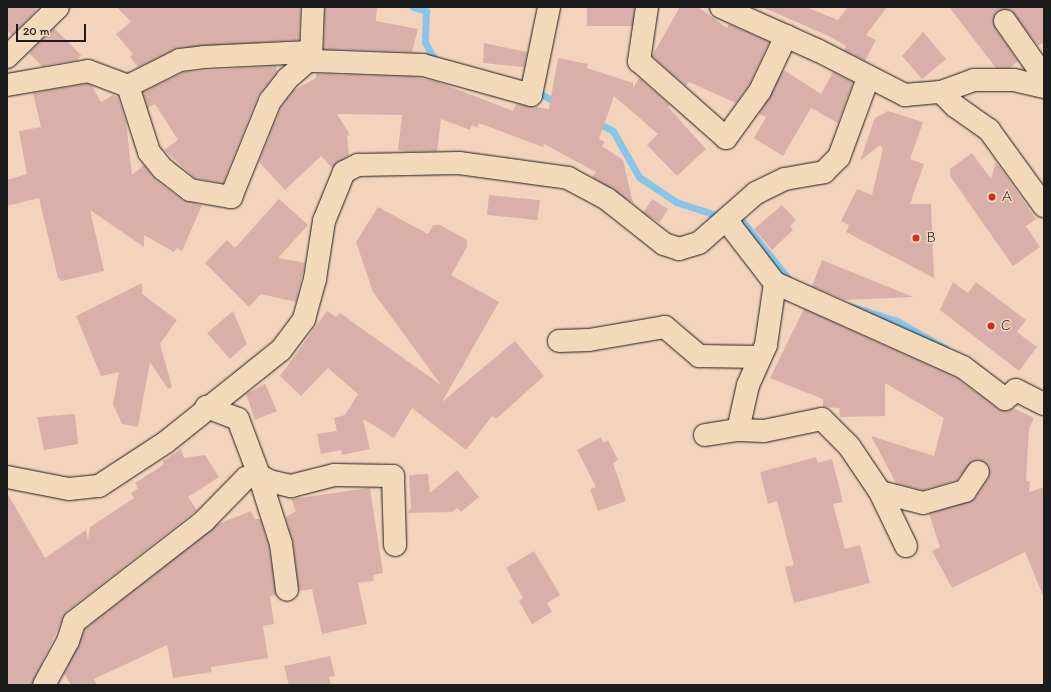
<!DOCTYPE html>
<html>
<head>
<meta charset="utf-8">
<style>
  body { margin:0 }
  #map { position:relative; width:1051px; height:692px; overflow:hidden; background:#f4d3bc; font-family:Itim,"Klee One",sans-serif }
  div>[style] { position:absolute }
  .stream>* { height:7px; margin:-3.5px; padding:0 3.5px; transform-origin:3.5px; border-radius:3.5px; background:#87c6e8 }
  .building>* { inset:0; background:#d9b0a9; transform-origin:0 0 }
  .roads { filter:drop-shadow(0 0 1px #1c1c1c) drop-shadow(0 0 1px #1c1c1c) }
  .minor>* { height:22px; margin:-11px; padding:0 11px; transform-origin:11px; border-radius:11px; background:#f3d8ba }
  .dots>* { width:11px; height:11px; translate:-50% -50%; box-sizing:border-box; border:2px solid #f3d8ba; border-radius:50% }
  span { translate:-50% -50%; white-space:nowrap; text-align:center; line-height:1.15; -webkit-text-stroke:3px #f3d8ba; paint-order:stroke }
  .poi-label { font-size:14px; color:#1c1c1c }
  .left { translate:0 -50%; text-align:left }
  .frame { position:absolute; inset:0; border:8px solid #1c1c1c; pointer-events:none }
  .scale { position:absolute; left:16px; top:24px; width:70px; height:18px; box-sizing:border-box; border:2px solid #1c1c1c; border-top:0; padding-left:5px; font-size:12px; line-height:14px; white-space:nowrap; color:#1c1c1c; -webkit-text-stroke:3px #f3d8ba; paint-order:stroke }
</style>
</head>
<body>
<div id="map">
  <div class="stream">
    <i style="left:413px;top:7px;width:14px;rotate:17deg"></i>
    <i style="left:426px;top:11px;width:31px;rotate:92deg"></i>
    <i style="left:425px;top:42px;width:16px;rotate:63deg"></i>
    <i style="left:432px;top:56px;width:10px;rotate:37deg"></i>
    <i style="left:535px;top:91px;width:26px;rotate:28deg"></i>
    <i style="left:596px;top:122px;width:19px;rotate:28deg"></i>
    <i style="left:613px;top:131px;width:53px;rotate:60.5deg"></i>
    <i style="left:639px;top:177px;width:45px;rotate:34deg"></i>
    <i style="left:676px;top:202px;width:48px;rotate:18.1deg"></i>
    <i style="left:732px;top:220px;width:11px;rotate:10deg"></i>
    <i style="left:743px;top:222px;width:77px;rotate:51.3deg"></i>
    <i style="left:850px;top:306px;width:49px;rotate:17.7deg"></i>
    <i style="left:897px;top:321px;width:55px;rotate:29.4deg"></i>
  </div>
  <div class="building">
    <i style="clip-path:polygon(7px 7px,34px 7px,37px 10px,12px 35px,7px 30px)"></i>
    <i style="clip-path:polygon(117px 7px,300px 7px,299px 40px,178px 48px,138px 67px,130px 57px,133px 54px,116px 34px,131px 22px)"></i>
    <i style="clip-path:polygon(325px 7px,377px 7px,376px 21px,418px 29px,412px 52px,324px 49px)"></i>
    <i style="left:587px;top:7px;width:47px;height:19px"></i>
    <i style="clip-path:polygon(680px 7px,698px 7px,727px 28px,729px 24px,769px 42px,749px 85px,736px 103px,689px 82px,686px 86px,652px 56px)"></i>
    <i style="clip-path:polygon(762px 7px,806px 7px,838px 20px,848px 7px,887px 7px,866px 35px,876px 40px,865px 61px,844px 50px,846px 46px,831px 37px)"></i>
    <i style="clip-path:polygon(949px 7px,1044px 7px,1044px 42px,1038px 46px,1011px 10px,998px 11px,994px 16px,995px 28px,1018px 61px,1010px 68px,996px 68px)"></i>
    <i style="clip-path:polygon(54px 28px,81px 55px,77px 60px,42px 66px,29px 53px)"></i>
    <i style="clip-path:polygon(923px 32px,946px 59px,922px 79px,902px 56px)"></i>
    <i style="clip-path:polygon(484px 43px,527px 52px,524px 67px,483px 63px)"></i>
    <i style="clip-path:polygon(558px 58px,588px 64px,587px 68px,633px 83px,633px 88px,639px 78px,670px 105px,668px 107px,706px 149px,677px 176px,647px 145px,658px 134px,614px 96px,599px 139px,605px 142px,602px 146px,623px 160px,633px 203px,592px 177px,596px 172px,544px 144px,543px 147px,479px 123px,477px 128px,472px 125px,470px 130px,441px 119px,437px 151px,407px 152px,398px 150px,402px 115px,337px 114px,350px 135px,347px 136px,349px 155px,332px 168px,321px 156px,285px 190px,259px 162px,281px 107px,293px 91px,316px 78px,316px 74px,414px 77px,438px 82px,513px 111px,516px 104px,549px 109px)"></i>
    <i style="clip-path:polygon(276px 66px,277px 72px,258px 96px,223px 183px,195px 178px,164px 150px,178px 140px,155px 104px,148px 108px,143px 92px,184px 72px)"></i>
    <i style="clip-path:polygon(784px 70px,821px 94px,833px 72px,853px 82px,838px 123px,811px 108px,783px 156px,754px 138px,766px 117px,759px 114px)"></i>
    <i style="clip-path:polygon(87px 84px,92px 86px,101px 102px,113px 95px,118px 97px,126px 122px,132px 175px,144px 165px,155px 179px,182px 200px,202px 205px,182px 251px,177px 248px,174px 252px,144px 235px,144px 247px,90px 210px,104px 271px,62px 281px,58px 278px,39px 198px,7px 206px,7px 180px,27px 174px,19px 131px,41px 127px,33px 93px)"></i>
    <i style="clip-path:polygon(888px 111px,923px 122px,910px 159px,924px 164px,910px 204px,931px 204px,934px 278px,846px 232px,849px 225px,841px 221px,857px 189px,872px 195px,883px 149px,880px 145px,860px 161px,875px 118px)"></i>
    <i style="clip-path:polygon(972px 153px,991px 179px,996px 162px,1036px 219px,1026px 226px,1040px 247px,1013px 266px,950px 176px,950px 169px)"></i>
    <i style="left:489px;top:195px;width:51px;height:20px;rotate:6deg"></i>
    <i style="clip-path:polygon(279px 199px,308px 225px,278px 258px,305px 263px,296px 302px,261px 294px,249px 307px,205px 263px,227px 240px,235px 248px)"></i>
    <i style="left:652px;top:199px;width:19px;height:16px;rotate:32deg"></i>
    <i style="clip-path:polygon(782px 205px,796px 220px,790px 226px,793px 230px,772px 250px,754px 229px)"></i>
    <i style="clip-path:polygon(378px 207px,428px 234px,433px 225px,440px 225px,467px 240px,467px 247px,451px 275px,499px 302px,442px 402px,515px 341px,544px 376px,496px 419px,492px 416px,466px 450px,412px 408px,394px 438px,363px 419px,370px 449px,342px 455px,341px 450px,321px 454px,317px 434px,337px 431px,334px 418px,345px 415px,358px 394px,328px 368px,301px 396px,280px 376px,327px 311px,336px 317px,340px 313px,441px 385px,373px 292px,356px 242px)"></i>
    <i style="clip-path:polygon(822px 260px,913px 297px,845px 300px,812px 286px)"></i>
    <i style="clip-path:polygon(953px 282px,968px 293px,976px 282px,1026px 320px,1017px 332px,1037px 347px,1019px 371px,940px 310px)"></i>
    <i style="clip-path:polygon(142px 283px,142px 294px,177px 320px,160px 344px,172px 387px,168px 389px,150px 362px,138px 427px,122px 424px,113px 404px,119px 372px,101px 376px,76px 316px)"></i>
    <i style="clip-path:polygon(804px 309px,957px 378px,998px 409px,1008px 411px,1013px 408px,1034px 418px,1029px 429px,1026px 481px,1030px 482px,1029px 492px,1044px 487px,1044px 598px,1025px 552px,952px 588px,932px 551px,940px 547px,929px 514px,975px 498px,988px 479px,989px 466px,979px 460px,973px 461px,957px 480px,923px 490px,902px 485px,896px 483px,871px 436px,934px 456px,944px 418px,885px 383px,885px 416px,840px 417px,839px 408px,823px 407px,823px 399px,770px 378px)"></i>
    <i style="clip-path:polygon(233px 311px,247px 344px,230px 359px,207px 333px)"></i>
    <i style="clip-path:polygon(265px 384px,277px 411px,255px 420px,246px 394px)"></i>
    <i style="clip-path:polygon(75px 414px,78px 444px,44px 450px,37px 417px)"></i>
    <i style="clip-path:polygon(601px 437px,603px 443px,608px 440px,618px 460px,613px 463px,626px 501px,598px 511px,590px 489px,596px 487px,577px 450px)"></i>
    <i style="clip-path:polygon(181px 449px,184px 458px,205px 455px,219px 477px,188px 497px,197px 510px,66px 612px,32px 684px,7px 685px,7px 493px,45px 558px,86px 530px,88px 540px,90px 527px,134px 498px,131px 493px,138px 488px,135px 483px,163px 465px,163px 461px)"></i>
    <i style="clip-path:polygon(816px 457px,818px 463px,832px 459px,843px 502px,833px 504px,845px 549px,860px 545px,870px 583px,794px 603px,785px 567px,794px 565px,777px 501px,768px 504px,760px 472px)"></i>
    <i style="clip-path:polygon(457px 470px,479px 497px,461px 512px,457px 508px,452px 512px,407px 513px,411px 508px,409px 475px,428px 474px,430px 493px)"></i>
    <i style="clip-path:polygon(370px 488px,383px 573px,373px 575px,374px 581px,358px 583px,367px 624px,322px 634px,312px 589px,299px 591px,293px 542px,286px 517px,296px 511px,291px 499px)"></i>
    <i style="clip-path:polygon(251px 511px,255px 519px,260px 519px,269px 547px,276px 595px,270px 596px,274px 624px,263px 626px,268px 658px,211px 667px,212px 672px,173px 678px,167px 645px,94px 679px,97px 685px,71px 685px,64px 674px,85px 629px,218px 524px)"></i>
    <i style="clip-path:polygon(534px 551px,560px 595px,547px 603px,552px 612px,532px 624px,519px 601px,523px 598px,506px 568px)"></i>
    <i style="clip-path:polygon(330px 656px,335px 676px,329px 677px,331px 685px,289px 685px,284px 666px)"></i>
  </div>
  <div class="roads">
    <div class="minor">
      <i style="left:647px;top:7px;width:55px;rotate:98.4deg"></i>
      <i style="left:639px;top:61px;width:116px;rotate:41.5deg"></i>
      <i style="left:726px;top:138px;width:58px;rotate:-54.1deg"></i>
      <i style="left:760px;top:91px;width:61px;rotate:-64.7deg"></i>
      <i style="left:721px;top:7px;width:107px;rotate:24.2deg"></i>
      <i style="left:819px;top:51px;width:97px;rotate:27.1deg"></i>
      <i style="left:905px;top:95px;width:36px;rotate:-5deg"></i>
      <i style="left:941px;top:92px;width:35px;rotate:-20deg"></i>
      <i style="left:974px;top:80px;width:40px"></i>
      <i style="left:1014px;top:80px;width:31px;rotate:13deg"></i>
      <i style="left:1005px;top:21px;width:68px;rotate:55.1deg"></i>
      <i style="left:7px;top:57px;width:71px;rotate:-44.4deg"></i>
      <i style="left:311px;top:58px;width:51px;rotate:-87.8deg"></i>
      <i style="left:7px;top:85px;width:82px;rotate:-9.8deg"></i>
      <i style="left:88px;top:71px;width:43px;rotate:20.6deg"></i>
      <i style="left:128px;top:86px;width:69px;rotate:72.3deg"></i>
      <i style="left:149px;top:152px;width:22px;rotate:51deg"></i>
      <i style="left:163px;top:169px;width:34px;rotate:38deg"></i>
      <i style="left:190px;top:190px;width:42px;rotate:9.7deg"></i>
      <i style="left:231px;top:197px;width:104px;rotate:-67.9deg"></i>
      <i style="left:270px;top:101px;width:28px;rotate:-52deg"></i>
      <i style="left:287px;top:79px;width:32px;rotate:-41deg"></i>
      <i style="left:311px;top:58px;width:5px;rotate:37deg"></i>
      <i style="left:315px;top:61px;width:108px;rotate:2.1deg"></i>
      <i style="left:423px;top:65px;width:112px;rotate:15.5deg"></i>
      <i style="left:531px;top:95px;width:90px;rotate:-78.4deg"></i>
      <i style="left:128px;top:86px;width:58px;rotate:-26.6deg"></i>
      <i style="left:180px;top:60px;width:24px;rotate:-7deg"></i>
      <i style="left:204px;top:57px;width:105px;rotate:-2.7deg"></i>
      <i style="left:309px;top:52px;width:6px;rotate:72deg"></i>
      <i style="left:941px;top:92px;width:20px;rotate:45deg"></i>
      <i style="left:955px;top:106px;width:42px;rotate:35.2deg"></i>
      <i style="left:989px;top:130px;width:94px;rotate:54.1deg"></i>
      <i style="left:727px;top:221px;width:78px;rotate:52.3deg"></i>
      <i style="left:775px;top:283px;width:206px;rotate:24.1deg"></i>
      <i style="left:963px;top:367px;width:53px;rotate:37.3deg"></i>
      <i style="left:1005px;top:399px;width:14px;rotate:-39deg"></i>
      <i style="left:1016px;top:390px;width:31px;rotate:27deg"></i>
      <i style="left:775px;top:283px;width:63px;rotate:98.3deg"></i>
      <i style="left:766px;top:345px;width:44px;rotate:114.2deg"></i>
      <i style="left:748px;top:385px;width:46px;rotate:102.5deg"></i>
      <i style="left:738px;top:430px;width:26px;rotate:2deg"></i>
      <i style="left:764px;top:431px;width:59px;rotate:-11.7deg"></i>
      <i style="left:822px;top:419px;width:38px;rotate:45deg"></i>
      <i style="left:849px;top:446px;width:55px;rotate:56deg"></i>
      <i style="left:880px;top:492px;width:60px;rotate:64.3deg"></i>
      <i style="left:559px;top:341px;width:30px;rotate:-2deg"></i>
      <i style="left:589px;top:340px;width:77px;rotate:-9.7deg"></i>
      <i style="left:665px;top:327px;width:45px;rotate:40.5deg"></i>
      <i style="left:699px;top:356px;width:60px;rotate:1deg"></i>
      <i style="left:705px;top:435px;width:33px;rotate:-9deg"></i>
      <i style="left:259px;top:475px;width:12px;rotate:31deg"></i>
      <i style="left:269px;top:481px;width:23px;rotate:13deg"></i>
      <i style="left:291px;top:486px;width:44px;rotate:-14.3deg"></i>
      <i style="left:334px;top:475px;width:59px;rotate:1deg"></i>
      <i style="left:393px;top:476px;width:69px;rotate:88.3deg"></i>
      <i style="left:259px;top:475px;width:72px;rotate:72.3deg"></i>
      <i style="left:281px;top:544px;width:46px;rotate:82.6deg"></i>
      <i style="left:7px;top:477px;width:63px;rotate:11deg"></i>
      <i style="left:69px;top:489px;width:30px;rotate:-6deg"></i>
      <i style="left:99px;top:486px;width:80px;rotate:-33.3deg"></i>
      <i style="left:166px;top:442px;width:147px;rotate:-38.7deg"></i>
      <i style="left:281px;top:350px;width:39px;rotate:-53deg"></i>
      <i style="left:304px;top:319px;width:41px;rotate:-74.6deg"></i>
      <i style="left:315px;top:279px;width:59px;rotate:-81.2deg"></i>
      <i style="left:324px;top:221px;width:53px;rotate:-67.8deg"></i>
      <i style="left:344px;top:172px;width:16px;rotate:-27deg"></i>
      <i style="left:358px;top:165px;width:101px;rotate:-1.1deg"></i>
      <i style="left:459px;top:163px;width:110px;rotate:7.8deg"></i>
      <i style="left:568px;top:178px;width:44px;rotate:28.3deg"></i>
      <i style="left:607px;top:199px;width:73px;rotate:38.3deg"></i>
      <i style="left:664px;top:244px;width:16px;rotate:18deg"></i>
      <i style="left:679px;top:249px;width:21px;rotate:-17deg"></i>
      <i style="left:699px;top:243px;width:76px;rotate:-41.3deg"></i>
      <i style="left:756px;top:193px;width:32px;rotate:-26deg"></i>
      <i style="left:785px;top:179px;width:40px;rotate:-10deg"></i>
      <i style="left:824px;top:172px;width:21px;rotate:-45deg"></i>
      <i style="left:839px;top:157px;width:84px;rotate:-69.8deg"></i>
      <i style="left:880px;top:492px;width:44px;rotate:14.3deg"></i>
      <i style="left:923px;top:503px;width:44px;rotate:-15.9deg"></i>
      <i style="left:965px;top:491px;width:23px;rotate:-56deg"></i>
      <i style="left:44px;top:685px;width:50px;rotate:-61.4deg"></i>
      <i style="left:68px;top:641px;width:20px;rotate:-72deg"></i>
      <i style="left:74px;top:622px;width:165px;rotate:-37.8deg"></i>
      <i style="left:204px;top:521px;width:60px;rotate:-45.7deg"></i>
      <i style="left:246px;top:478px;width:13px;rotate:-13deg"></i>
      <i style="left:259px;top:475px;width:60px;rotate:-110.6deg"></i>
      <i style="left:238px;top:419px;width:34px;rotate:-159deg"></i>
    </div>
  </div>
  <div class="dots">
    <i style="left:992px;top:197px;background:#c8321e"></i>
    <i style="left:916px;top:238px;background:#c8321e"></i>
    <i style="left:991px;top:326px;background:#c8321e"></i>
  </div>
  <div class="poi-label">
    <span class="left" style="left:1000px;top:197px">Ａ</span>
    <span class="left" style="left:924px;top:238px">Ｂ</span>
    <span class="left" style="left:999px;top:326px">Ｃ</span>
  </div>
  <div class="frame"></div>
  <div class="scale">20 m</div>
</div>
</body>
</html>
